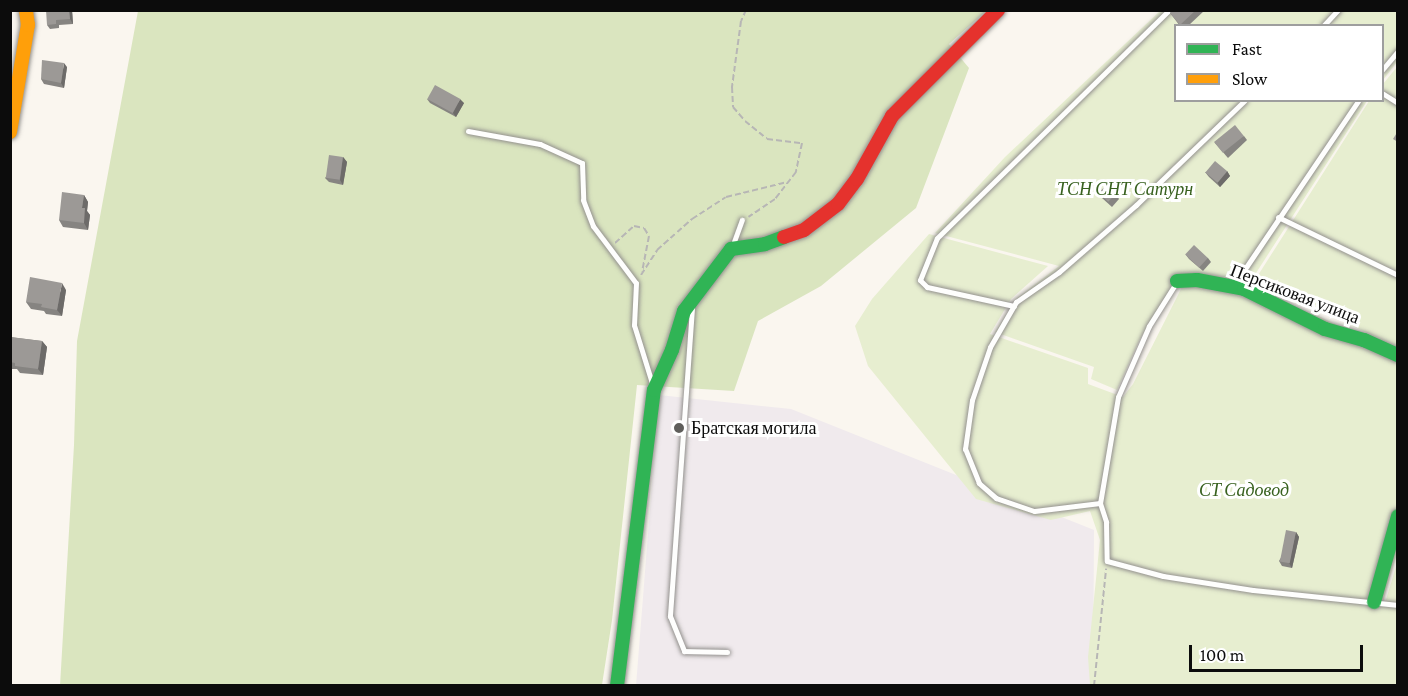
<!DOCTYPE html>
<html>
<head>
<meta charset="utf-8">
<style>
  body { margin:0 }
  #map { position:relative; width:1408px; height:696px; overflow:hidden; background:#faf6ef; font-family:"Crimson Pro",serif }
  div>[style] { position:absolute }
  .industrial>* { inset:0; background:#f0eaed }
  .green>* { inset:0; background:#e7eed0 }
  .forest>* { inset:0; background:#dae5bf }
  .path>* { height:2px; margin-top:-1px; transform-origin:0; background:repeating-linear-gradient(90deg,#b7b6b5 0 6px,transparent 0 9px) }
  .roads { filter:drop-shadow(0 0 2px #93918e) drop-shadow(0 0 2px #93918e) }
  .lane>* { height:5px; margin:-2.5px; padding:0 2.5px; transform-origin:2.5px; border-radius:2.5px; background:#fefefd }
  .fast>* { height:14px; margin:-7px; padding:0 7px; transform-origin:7px; border-radius:7px; background:#30b455 }
  .slow>* { height:14px; margin:-7px; padding:0 7px; transform-origin:7px; border-radius:7px; background:#ff9f0a }
  .jam>* { height:14px; margin:-7px; padding:0 7px; transform-origin:7px; border-radius:7px; background:#e5322d }
  .wall>* { inset:0; background:#868481 }
  .shaded-wall>* { inset:0; background:#6d6b69 }
  .building>* { inset:0; background:#9c9996; transform-origin:0 0 }
  .dots>* { width:16px; height:16px; translate:-50% -50%; box-sizing:border-box; border:3px solid #fff; border-radius:50% }
  span { translate:-50% -50%; white-space:nowrap; text-align:center; line-height:1.15; -webkit-text-stroke:6px #fff; paint-order:stroke }
  .park-label { font-size:18px; color:#38611f; font-style:italic }
  .street-label { font-size:18px; color:#0c0c0c }
  .poi-label { font-size:18px; color:#0c0c0c }
  .left { translate:0 -50%; text-align:left }
  .frame { position:absolute; inset:0; border:12px solid #0c0c0c; pointer-events:none }
  .legend { position:absolute; left:1174px; top:24px; width:210px; height:78px; box-sizing:border-box; background:#fff; border:2px solid #9e9e9e; margin:0; padding:8px 10px; list-style:none; font-size:18px; color:#0c0c0c }
  .legend li { display:flex; align-items:center; gap:12px; height:30px }
  .legend b { width:30px; border:2px solid #9e9e9e }
  .scale { position:absolute; left:1189px; top:645px; width:174px; height:27px; box-sizing:border-box; border:3px solid #0c0c0c; border-top:0; padding-left:8px; font-size:18px; line-height:21px; white-space:nowrap; color:#0c0c0c; -webkit-text-stroke:4px #fff; paint-order:stroke }
</style>
</head>
<body>
<div id="map">
  <div class="industrial">
    <i style="clip-path:polygon(659px 395px,791px 409px,1094px 530px,1093px 685px,636px 686px)"></i>
  </div>
  <div class="green">
    <i style="clip-path:polygon(1160px 11px,1397px 11px,1397px 62px,1383px 80px,1382px 26px,1176px 26px,1176px 100px,1367px 101px,1247px 287px,1176px 279px,1140px 339px,1117px 390px,1091px 379px,1094px 367px,995px 332px,1017px 298px,1059px 266px,935px 233px,1005px 157px)"></i>
    <i style="clip-path:polygon(1397px 67px,1397px 347px,1255px 280px,1369px 101px,1382px 100px,1383px 84px)"></i>
    <i style="clip-path:polygon(929px 234px,1048px 266px,1011px 299px,990px 334px,1088px 368px,1088px 384px,1123px 397px,1133px 384px,1183px 285px,1238px 295px,1316px 315px,1397px 353px,1397px 554px,1382px 605px,1397px 605px,1397px 685px,1090px 685px,1088px 657px,1100px 540px,1090px 511px,1051px 520px,976px 499px,868px 366px,855px 326px,872px 299px)"></i>
    <i style="clip-path:polygon(1397px 563px,1397px 603px,1385px 603px)"></i>
  </div>
  <div class="forest">
    <i style="clip-path:polygon(138px 11px,986px 11px,949px 44px,969px 68px,916px 208px,821px 286px,758px 321px,734px 391px,637px 385px,612px 620px,602px 685px,60px 686px,74px 445px,77px 341px)"></i>
  </div>
  <div class="path">
    <i style="left:746px;top:10px;width:12px;rotate:114deg"></i>
    <i style="left:741px;top:21px;width:67px;rotate:97.8deg"></i>
    <i style="left:732px;top:87px;width:20px;rotate:87deg"></i>
    <i style="left:733px;top:107px;width:18px;rotate:49deg"></i>
    <i style="left:745px;top:121px;width:28px;rotate:39deg"></i>
    <i style="left:767px;top:139px;width:35px;rotate:7deg"></i>
    <i style="left:802px;top:143px;width:30px;rotate:102deg"></i>
    <i style="left:796px;top:172px;width:34px;rotate:128deg"></i>
    <i style="left:775px;top:199px;width:32px;rotate:146deg"></i>
    <i style="left:615px;top:243px;width:25px;rotate:-42deg"></i>
    <i style="left:634px;top:226px;width:10px;rotate:11deg"></i>
    <i style="left:644px;top:228px;width:9px;rotate:58deg"></i>
    <i style="left:649px;top:236px;width:36px;rotate:101deg"></i>
    <i style="left:641px;top:275px;width:30px;rotate:-57deg"></i>
    <i style="left:657px;top:250px;width:47px;rotate:-41.5deg"></i>
    <i style="left:692px;top:219px;width:40px;rotate:-32.9deg"></i>
    <i style="left:726px;top:197px;width:63px;rotate:-13.8deg"></i>
    <i style="left:1094px;top:686px;width:118px;rotate:-84.1deg"></i>
  </div>
  <div class="roads">
    <div class="lane">
      <i style="left:1323px;top:26px;width:22px;rotate:-47deg"></i>
      <i style="left:1382px;top:70px;width:25px;rotate:-50deg"></i>
      <i style="left:1382px;top:93px;width:19px;rotate:32deg"></i>
      <i style="left:468px;top:131px;width:73px;rotate:10.2deg"></i>
      <i style="left:540px;top:144px;width:46px;rotate:24.3deg"></i>
      <i style="left:582px;top:163px;width:37px;rotate:88deg"></i>
      <i style="left:583px;top:200px;width:28px;rotate:69deg"></i>
      <i style="left:593px;top:226px;width:71px;rotate:53deg"></i>
      <i style="left:636px;top:283px;width:42px;rotate:92.7deg"></i>
      <i style="left:634px;top:325px;width:61px;rotate:72.8deg"></i>
      <i style="left:1278px;top:217px;width:133px;rotate:25.8deg"></i>
      <i style="left:732px;top:247px;width:29px;rotate:-70deg"></i>
      <i style="left:1176px;top:283px;width:51px;rotate:122.1deg"></i>
      <i style="left:1149px;top:326px;width:77px;rotate:113.6deg"></i>
      <i style="left:1118px;top:397px;width:108px;rotate:99.6deg"></i>
      <i style="left:1100px;top:503px;width:20px;rotate:72deg"></i>
      <i style="left:1106px;top:522px;width:39px;rotate:89deg"></i>
      <i style="left:1107px;top:561px;width:58px;rotate:15deg"></i>
      <i style="left:1163px;top:576px;width:91px;rotate:8.8deg"></i>
      <i style="left:1253px;top:590px;width:146px;rotate:5.9deg"></i>
      <i style="left:1234px;top:285px;width:223px;rotate:-56deg"></i>
      <i style="left:1014px;top:306px;width:89px;rotate:-167.7deg"></i>
      <i style="left:927px;top:287px;width:10px;rotate:-135deg"></i>
      <i style="left:920px;top:280px;width:45px;rotate:-68deg"></i>
      <i style="left:937px;top:238px;width:325px;rotate:-44.5deg"></i>
      <i style="left:692px;top:308px;width:309px;rotate:94.1deg"></i>
      <i style="left:670px;top:616px;width:38px;rotate:68deg"></i>
      <i style="left:684px;top:651px;width:43px;rotate:1.3deg"></i>
      <i style="left:1100px;top:503px;width:66px;rotate:173.1deg"></i>
      <i style="left:1034px;top:511px;width:40px;rotate:-161.1deg"></i>
      <i style="left:996px;top:498px;width:23px;rotate:-139deg"></i>
      <i style="left:979px;top:483px;width:37px;rotate:-112deg"></i>
      <i style="left:965px;top:449px;width:49px;rotate:-81.9deg"></i>
      <i style="left:972px;top:400px;width:56px;rotate:-71.2deg"></i>
      <i style="left:990px;top:347px;width:52px;rotate:-60deg"></i>
      <i style="left:1016px;top:302px;width:52px;rotate:-34.9deg"></i>
      <i style="left:1059px;top:272px;width:102px;rotate:-41deg"></i>
      <i style="left:1136px;top:205px;width:151px;rotate:-43.9deg"></i>
    </div>
    <div class="fast">
      <i style="left:1177px;top:281px;width:20px;rotate:-3deg"></i>
      <i style="left:1197px;top:280px;width:48px;rotate:10.8deg"></i>
      <i style="left:1244px;top:289px;width:90px;rotate:26.3deg"></i>
      <i style="left:1325px;top:329px;width:41px;rotate:15.8deg"></i>
      <i style="left:1364px;top:340px;width:37px;rotate:24deg"></i>
      <i style="left:1374px;top:602px;width:89px;rotate:-74.4deg"></i>
      <i style="left:617px;top:686px;width:298px;rotate:-82.9deg"></i>
      <i style="left:654px;top:390px;width:44px;rotate:-65.8deg"></i>
      <i style="left:672px;top:350px;width:41px;rotate:-72.9deg"></i>
      <i style="left:684px;top:311px;width:78px;rotate:-52.8deg"></i>
      <i style="left:731px;top:249px;width:34px;rotate:-8deg"></i>
      <i style="left:765px;top:244px;width:20px;rotate:-20deg"></i>
    </div>
    <div class="slow">
      <i style="left:10px;top:132px;width:109px;rotate:-80.5deg"></i>
      <i style="left:28px;top:25px;width:15px;rotate:-98deg"></i>
    </div>
    <div class="jam">
      <i style="left:784px;top:237px;width:21px;rotate:-19deg"></i>
      <i style="left:804px;top:230px;width:43px;rotate:-37.4deg"></i>
      <i style="left:838px;top:204px;width:31px;rotate:-53deg"></i>
      <i style="left:857px;top:179px;width:72px;rotate:-60.9deg"></i>
      <i style="left:892px;top:116px;width:150px;rotate:-45deg"></i>
    </div>
  </div>
  <div class="wall">
    <i style="clip-path:polygon(72px 10px,73px 24px,59px 25px,59px 28px,50px 29px,47px 25px)"></i>
    <i style="clip-path:polygon(1173px 10px,1205px 10px,1188px 26px,1180px 26px,1170px 13px)"></i>
    <i style="clip-path:polygon(67px 67px,64px 88px,44px 84px,41px 79px)"></i>
    <i style="clip-path:polygon(427px 99px,464px 103px,456px 117px,430px 103px)"></i>
    <i style="clip-path:polygon(1244px 136px,1247px 140px,1228px 158px,1215px 143px)"></i>
    <i style="clip-path:polygon(343px 157px,347px 162px,343px 185px,329px 182px,325px 178px)"></i>
    <i style="clip-path:polygon(1227px 171px,1230px 176px,1220px 187px,1209px 177px,1205px 172px)"></i>
    <i style="clip-path:polygon(1098px 193px,1116px 194px,1119px 199px,1112px 207px,1102px 198px)"></i>
    <i style="clip-path:polygon(84px 195px,88px 202px,87px 211px,90px 215px,88px 230px,63px 227px,59px 220px)"></i>
    <i style="clip-path:polygon(1186px 255px,1208px 258px,1211px 262px,1203px 271px,1189px 259px)"></i>
    <i style="clip-path:polygon(66px 290px,62px 316px,46px 314px,44px 311px,31px 309px,26px 302px)"></i>
    <i style="clip-path:polygon(10px 337px,42px 341px,47px 347px,43px 375px,20px 373px,17px 369px,12px 369px,10px 366px)"></i>
    <i style="clip-path:polygon(1296px 532px,1299px 537px,1292px 568px,1282px 566px,1279px 561px)"></i>
  </div>
  <div class="shaded-wall">
    <i style="clip-path:polygon(69px 10px,72px 10px,73px 24px,70px 19px)"></i>
    <i style="clip-path:polygon(64px 63px,67px 67px,64px 88px,61px 83px)"></i>
    <i style="clip-path:polygon(460px 99px,464px 103px,456px 117px,453px 113px)"></i>
    <i style="clip-path:polygon(343px 157px,347px 162px,343px 185px,340px 180px)"></i>
    <i style="clip-path:polygon(1227px 171px,1230px 176px,1220px 187px,1217px 182px)"></i>
    <i style="clip-path:polygon(84px 195px,88px 202px,87px 211px,90px 215px,88px 230px,84px 223px,82px 208px)"></i>
    <i style="clip-path:polygon(62px 283px,66px 290px,62px 316px,57px 310px)"></i>
    <i style="clip-path:polygon(42px 341px,47px 347px,43px 375px,38px 369px)"></i>
    <i style="clip-path:polygon(1296px 532px,1299px 537px,1292px 568px,1289px 563px)"></i>
  </div>
  <div class="building">
    <i style="clip-path:polygon(46px 10px,69px 10px,70px 19px,56px 20px,56px 24px,47px 25px)"></i>
    <i style="clip-path:polygon(1173px 10px,1196px 10px,1180px 25px,1170px 13px)"></i>
    <i style="clip-path:polygon(42px 60px,64px 63px,61px 83px,41px 79px)"></i>
    <i style="left:435px;top:85px;width:29px;height:16px;rotate:29deg"></i>
    <i style="left:1235px;top:125px;width:14px;height:27px;rotate:51deg"></i>
    <i style="clip-path:polygon(1398px 131px,1398px 142px,1393px 139px)"></i>
    <i style="left:329px;top:155px;width:14px;height:23px;rotate:8deg"></i>
    <i style="left:1215px;top:161px;width:16px;height:15px;rotate:40deg"></i>
    <i style="left:1106px;top:185px;width:13px;height:11px;rotate:42deg"></i>
    <i style="clip-path:polygon(62px 192px,84px 195px,82px 208px,85px 208px,84px 223px,59px 220px)"></i>
    <i style="left:1194px;top:245px;width:19px;height:13px;rotate:43deg"></i>
    <i style="clip-path:polygon(30px 277px,62px 283px,57px 310px,41px 307px,42px 304px,26px 302px)"></i>
    <i style="clip-path:polygon(10px 337px,42px 341px,38px 369px,15px 366px,15px 363px,10px 362px)"></i>
    <i style="left:1286px;top:530px;width:10px;height:32px;rotate:11deg"></i>
  </div>
  <div class="dots">
    <i style="left:679px;top:428px;background:#5f5e5b"></i>
  </div>
  <div class="park-label">
    <span style="left:1125px;top:189px">ТСН СНТ Сатурн</span>
    <span style="left:1244px;top:490px">СТ Садовод</span>
  </div>
  <div class="street-label">
    <span style="left:1295px;top:294px;rotate:21deg">Персиковая улица</span>
  </div>
  <div class="poi-label">
    <span class="left" style="left:691px;top:428px">Братская могила</span>
  </div>
  <div class="frame"></div>
  <ul class="legend">
  <li><b style="height:8px;background:#30b455"></b>Fast</li>
  <li><b style="height:8px;background:#ff9f0a"></b>Slow</li>
  </ul>
  <div class="scale">100 m</div>
</div>
</body>
</html>
